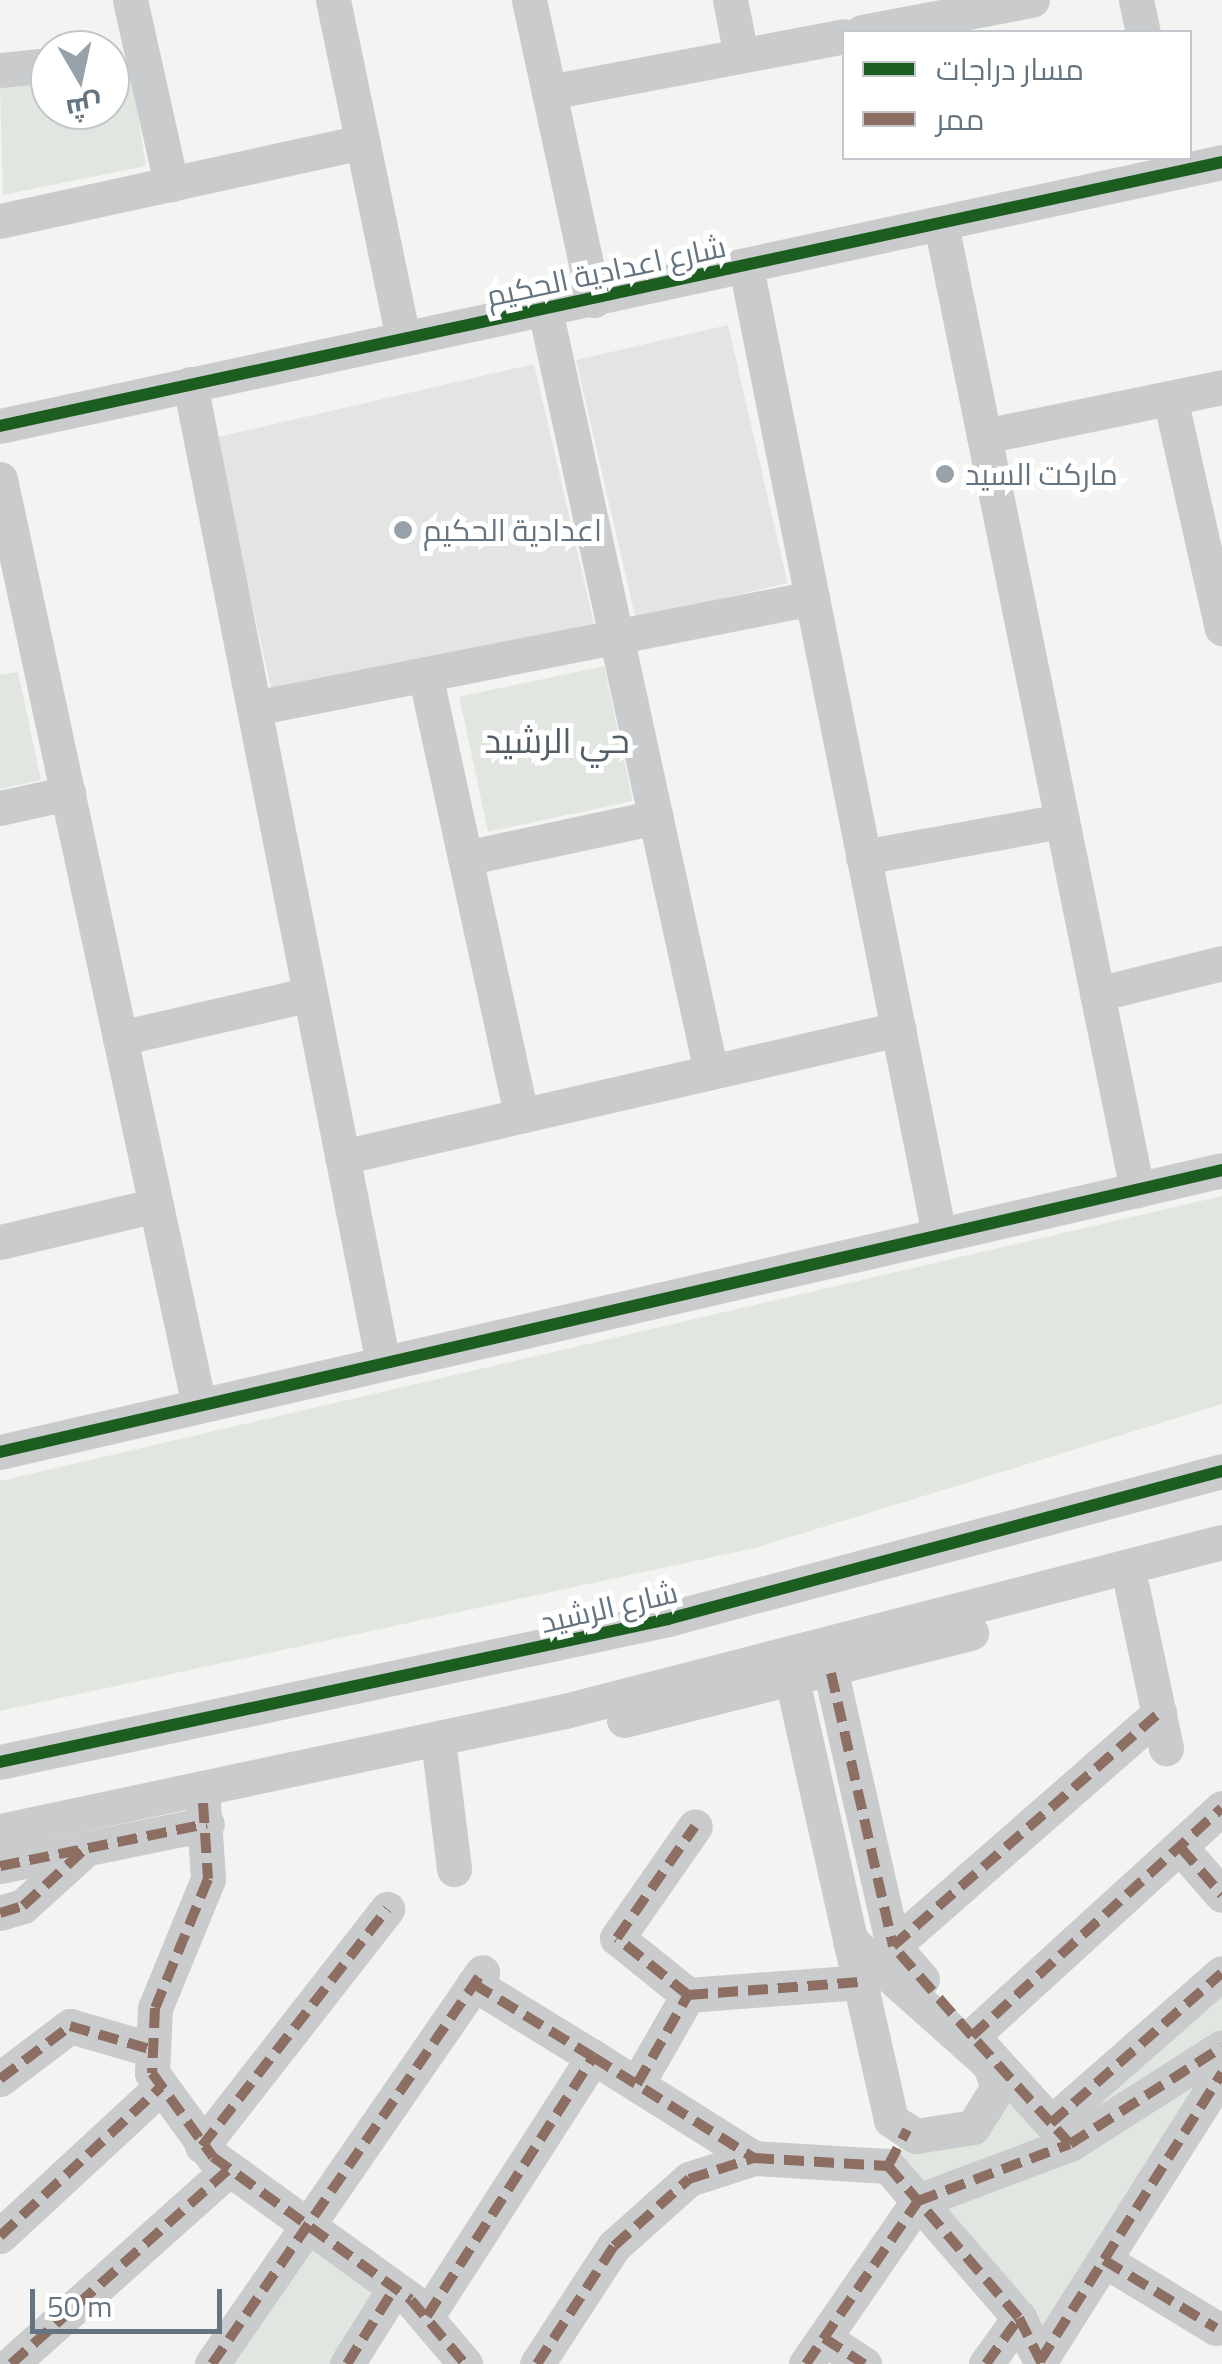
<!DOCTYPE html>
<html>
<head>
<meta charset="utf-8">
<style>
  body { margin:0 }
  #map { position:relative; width:1222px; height:2364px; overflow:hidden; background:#f3f4f2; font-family:"Titillium Web",Cairo,sans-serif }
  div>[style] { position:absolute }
  .built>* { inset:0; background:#e3e5e4; transform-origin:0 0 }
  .green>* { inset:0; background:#e2e6e0; transform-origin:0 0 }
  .minor>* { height:35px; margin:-17.5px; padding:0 17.5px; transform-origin:17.5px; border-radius:17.5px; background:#c9cbcc }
  .quiet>* { height:10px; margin-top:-5px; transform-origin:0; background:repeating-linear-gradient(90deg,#8d6e63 0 20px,transparent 0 30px) }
  .cycleway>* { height:12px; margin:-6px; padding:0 6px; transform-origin:6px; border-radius:6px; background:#1b5e20 }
  .dots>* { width:28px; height:28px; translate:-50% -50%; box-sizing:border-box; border:5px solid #fff; border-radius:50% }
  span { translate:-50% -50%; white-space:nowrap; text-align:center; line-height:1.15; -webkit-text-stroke:10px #fff; paint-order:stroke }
  .street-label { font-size:30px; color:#647481 }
  .poi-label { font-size:30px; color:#647481 }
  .left { translate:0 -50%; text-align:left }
  .quarter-label { font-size:35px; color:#525d66 }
  .legend { position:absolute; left:842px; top:30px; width:350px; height:130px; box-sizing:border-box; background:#fff; border:2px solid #c1c7cd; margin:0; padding:12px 18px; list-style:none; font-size:30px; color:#647481 }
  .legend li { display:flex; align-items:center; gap:20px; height:50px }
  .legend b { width:50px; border:2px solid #c1c7cd }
  .north { position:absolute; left:30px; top:30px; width:100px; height:100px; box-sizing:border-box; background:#fff; border:2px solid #c1c7cd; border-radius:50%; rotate:171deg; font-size:28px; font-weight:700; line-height:40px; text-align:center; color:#647481 }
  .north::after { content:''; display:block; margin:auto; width:35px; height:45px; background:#96a1a9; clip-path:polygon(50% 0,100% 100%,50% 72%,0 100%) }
  .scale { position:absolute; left:30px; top:2289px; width:192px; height:45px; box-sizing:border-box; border:5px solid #647481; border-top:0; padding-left:12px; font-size:30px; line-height:35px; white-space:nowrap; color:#647481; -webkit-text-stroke:8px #fff; paint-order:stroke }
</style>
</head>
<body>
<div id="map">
  <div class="built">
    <i style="left:728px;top:325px;width:265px;height:156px;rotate:77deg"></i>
    <i style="left:534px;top:364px;width:266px;height:329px;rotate:77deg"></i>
  </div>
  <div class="green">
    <i style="clip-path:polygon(110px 73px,132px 78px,146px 166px,3px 195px,0 88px,50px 81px,50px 110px,110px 110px)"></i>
    <i style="left:604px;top:666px;width:138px;height:148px;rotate:78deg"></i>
    <i style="clip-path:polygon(18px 672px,41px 780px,0 789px,0 675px)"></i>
    <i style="clip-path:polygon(1222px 1196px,1222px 1404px,755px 1548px,0 1711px,0 1481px)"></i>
    <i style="clip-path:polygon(1222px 1973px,1222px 2073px,1040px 2361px,888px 2166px,907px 2130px,951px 2136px,998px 2087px,1052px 2122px)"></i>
    <i style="clip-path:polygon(306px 2227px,394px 2289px,347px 2364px,212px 2364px)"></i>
  </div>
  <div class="minor">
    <i style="left:130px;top:0;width:189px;rotate:77.4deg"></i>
    <i style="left:333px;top:0;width:345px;rotate:78.3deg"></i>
    <i style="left:529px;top:0;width:307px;rotate:77.8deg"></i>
    <i style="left:730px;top:0;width:56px;rotate:78.7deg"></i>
    <i style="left:1136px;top:0;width:33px;rotate:78deg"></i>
    <i style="left:862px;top:32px;width:173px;rotate:-10.7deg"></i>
    <i style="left:0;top:70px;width:50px;rotate:-5.7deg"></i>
    <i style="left:549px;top:92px;width:300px;rotate:-10.7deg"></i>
    <i style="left:0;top:221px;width:371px;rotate:-12.3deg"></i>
    <i style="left:941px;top:224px;width:986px;rotate:78.53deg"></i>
    <i style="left:746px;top:267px;width:987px;rotate:78.72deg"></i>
    <i style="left:545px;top:310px;width:780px;rotate:77.71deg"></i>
    <i style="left:190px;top:384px;width:998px;rotate:78.85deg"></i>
    <i style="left:1170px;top:398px;width:236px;rotate:77.3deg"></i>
    <i style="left:0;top:426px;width:1250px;rotate:-12.19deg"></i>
    <i style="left:984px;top:436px;width:243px;rotate:-11.6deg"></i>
    <i style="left:0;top:479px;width:948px;rotate:77.88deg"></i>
    <i style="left:425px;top:674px;width:452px;rotate:77.7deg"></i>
    <i style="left:254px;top:708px;width:569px;rotate:-11.15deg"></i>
    <i style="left:0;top:808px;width:70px;rotate:-12.4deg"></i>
    <i style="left:863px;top:857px;width:202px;rotate:-10.3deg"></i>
    <i style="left:465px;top:858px;width:195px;rotate:-12.1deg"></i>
    <i style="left:1097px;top:994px;width:129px;rotate:-13.9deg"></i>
    <i style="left:120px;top:1038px;width:195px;rotate:-13deg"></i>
    <i style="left:342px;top:1157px;width:571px;rotate:-12.96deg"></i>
    <i style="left:0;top:1242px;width:160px;rotate:-13.3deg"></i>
    <i style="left:0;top:1452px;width:1254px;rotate:-12.99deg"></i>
    <i style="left:1132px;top:1588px;width:164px;rotate:78deg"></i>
    <i style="left:831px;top:1673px;width:280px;rotate:77.2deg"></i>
    <i style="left:793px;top:1684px;width:262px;rotate:77.4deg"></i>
    <i style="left:850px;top:1940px;width:43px;rotate:76.6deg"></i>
    <i style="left:860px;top:1982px;width:141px;rotate:77.3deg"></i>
    <i style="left:891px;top:2120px;width:30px;rotate:33deg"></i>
    <i style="left:916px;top:2136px;width:58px;rotate:-9deg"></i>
    <i style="left:973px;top:2127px;width:47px;rotate:-58deg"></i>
    <i style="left:998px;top:2087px;width:25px;rotate:-111deg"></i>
    <i style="left:989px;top:2064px;width:186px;rotate:-138.3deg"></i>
    <i style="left:624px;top:1720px;width:358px;rotate:-14.1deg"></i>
    <i style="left:440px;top:1756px;width:114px;rotate:82.9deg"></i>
    <i style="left:0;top:1762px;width:683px;rotate:-12.08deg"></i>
    <i style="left:668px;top:1619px;width:573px;rotate:-14.96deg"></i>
    <i style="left:203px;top:1803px;width:76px;rotate:86.2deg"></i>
    <i style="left:208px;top:1879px;width:139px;rotate:112.3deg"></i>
    <i style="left:155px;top:2008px;width:65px;rotate:92.6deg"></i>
    <i style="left:152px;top:2073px;width:104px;rotate:54deg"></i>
    <i style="left:213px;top:2157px;width:244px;rotate:35.8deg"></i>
    <i style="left:411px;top:2300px;width:84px;rotate:49.8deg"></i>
    <i style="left:0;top:1831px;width:578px;rotate:-11.99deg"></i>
    <i style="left:565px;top:1711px;width:678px;rotate:-14.43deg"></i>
    <i style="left:1181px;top:1848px;width:62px;rotate:48.9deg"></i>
    <i style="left:0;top:1866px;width:211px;rotate:-11.5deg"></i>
    <i style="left:0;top:1913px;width:24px;rotate:-17deg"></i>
    <i style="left:23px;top:1906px;width:86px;rotate:-42.2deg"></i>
    <i style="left:922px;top:1979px;width:44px;rotate:-131.3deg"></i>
    <i style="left:893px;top:1946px;width:354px;rotate:-41.2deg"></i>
    <i style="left:688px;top:1995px;width:91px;rotate:-141.2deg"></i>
    <i style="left:617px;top:1938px;width:136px;rotate:-55.1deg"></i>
    <i style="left:593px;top:2057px;width:190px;rotate:32.1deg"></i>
    <i style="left:0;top:2079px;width:88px;rotate:-37.1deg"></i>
    <i style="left:70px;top:2026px;width:86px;rotate:16.1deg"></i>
    <i style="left:637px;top:2084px;width:103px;rotate:-60.2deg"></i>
    <i style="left:688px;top:1995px;width:172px;rotate:-4.3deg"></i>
    <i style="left:1051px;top:2123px;width:118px;rotate:-132.2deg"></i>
    <i style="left:972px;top:2036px;width:338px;rotate:-42.4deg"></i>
    <i style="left:1066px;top:2139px;width:22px;rotate:-133deg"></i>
    <i style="left:1051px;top:2123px;width:227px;rotate:-41.3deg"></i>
    <i style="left:202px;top:2146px;width:301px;rotate:-52deg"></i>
    <i style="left:0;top:2236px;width:219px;rotate:-42.8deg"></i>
    <i style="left:1104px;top:2260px;width:131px;rotate:31.3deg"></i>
    <i style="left:427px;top:2316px;width:308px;rotate:-57.3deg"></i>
    <i style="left:593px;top:2057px;width:140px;rotate:-148.5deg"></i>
    <i style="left:824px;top:2338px;width:48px;rotate:33deg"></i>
    <i style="left:1040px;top:2361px;width:341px;rotate:-57.7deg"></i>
    <i style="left:11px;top:2364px;width:292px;rotate:-41.8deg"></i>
    <i style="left:212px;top:2364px;width:476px;rotate:-55.4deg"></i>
    <i style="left:347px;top:2364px;width:89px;rotate:-57.9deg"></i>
    <i style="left:537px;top:2364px;width:141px;rotate:-56.9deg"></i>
    <i style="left:614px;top:2246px;width:101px;rotate:-41.8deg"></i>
    <i style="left:689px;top:2179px;width:68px;rotate:-17.9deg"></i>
    <i style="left:754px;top:2158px;width:134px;rotate:3.4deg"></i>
    <i style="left:888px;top:2166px;width:201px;rotate:49.2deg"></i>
    <i style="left:1019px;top:2318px;width:51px;rotate:63.4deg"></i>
    <i style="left:806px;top:2364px;width:198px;rotate:-55.5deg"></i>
    <i style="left:918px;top:2201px;width:162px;rotate:-20.6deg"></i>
    <i style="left:1070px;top:2144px;width:180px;rotate:-32.5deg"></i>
    <i style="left:986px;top:2364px;width:57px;rotate:-54.3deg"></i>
  </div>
  <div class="quiet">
    <i style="left:831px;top:1673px;width:280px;rotate:77.2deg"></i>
    <i style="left:203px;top:1803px;width:76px;rotate:86.2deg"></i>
    <i style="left:208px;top:1879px;width:139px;rotate:112.3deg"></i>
    <i style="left:155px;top:2008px;width:65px;rotate:92.6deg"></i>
    <i style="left:152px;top:2073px;width:104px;rotate:54deg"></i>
    <i style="left:213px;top:2157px;width:244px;rotate:35.8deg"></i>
    <i style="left:411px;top:2300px;width:84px;rotate:49.8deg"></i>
    <i style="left:1181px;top:1848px;width:62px;rotate:48.9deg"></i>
    <i style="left:0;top:1866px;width:211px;rotate:-11.5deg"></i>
    <i style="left:0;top:1913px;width:24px;rotate:-17deg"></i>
    <i style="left:23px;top:1906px;width:87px;rotate:-42.7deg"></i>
    <i style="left:688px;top:1995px;width:91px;rotate:-141.2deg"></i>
    <i style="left:617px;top:1938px;width:136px;rotate:-55.1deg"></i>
    <i style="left:972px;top:2036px;width:120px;rotate:-131.3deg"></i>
    <i style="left:893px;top:1946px;width:354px;rotate:-41.2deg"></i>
    <i style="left:593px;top:2057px;width:190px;rotate:32.1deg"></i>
    <i style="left:0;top:2079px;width:88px;rotate:-37.1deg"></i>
    <i style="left:70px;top:2026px;width:86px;rotate:16.1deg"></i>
    <i style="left:637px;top:2084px;width:103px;rotate:-60.2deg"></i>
    <i style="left:688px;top:1995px;width:172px;rotate:-4.3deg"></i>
    <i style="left:1051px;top:2123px;width:118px;rotate:-132.2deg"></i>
    <i style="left:972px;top:2036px;width:338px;rotate:-42.4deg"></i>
    <i style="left:1070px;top:2144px;width:28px;rotate:-132deg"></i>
    <i style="left:1051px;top:2123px;width:227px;rotate:-41.3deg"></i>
    <i style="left:202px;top:2146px;width:301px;rotate:-52deg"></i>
    <i style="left:888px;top:2166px;width:41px;rotate:-62.2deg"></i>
    <i style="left:0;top:2236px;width:219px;rotate:-42.8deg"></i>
    <i style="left:1104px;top:2260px;width:131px;rotate:31.3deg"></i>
    <i style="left:427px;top:2316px;width:308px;rotate:-57.3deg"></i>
    <i style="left:593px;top:2057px;width:140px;rotate:-148.5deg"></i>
    <i style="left:824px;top:2338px;width:48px;rotate:33deg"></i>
    <i style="left:1040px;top:2361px;width:341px;rotate:-57.7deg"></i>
    <i style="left:11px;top:2364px;width:292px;rotate:-41.8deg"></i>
    <i style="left:212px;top:2364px;width:476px;rotate:-55.4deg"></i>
    <i style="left:347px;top:2364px;width:89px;rotate:-57.9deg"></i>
    <i style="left:537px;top:2364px;width:141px;rotate:-56.9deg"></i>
    <i style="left:614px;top:2246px;width:101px;rotate:-41.8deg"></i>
    <i style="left:689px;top:2179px;width:68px;rotate:-17.9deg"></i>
    <i style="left:754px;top:2158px;width:134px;rotate:3.4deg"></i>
    <i style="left:888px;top:2166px;width:201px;rotate:49.2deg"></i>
    <i style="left:1019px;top:2318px;width:51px;rotate:63.4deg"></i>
    <i style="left:806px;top:2364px;width:198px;rotate:-55.5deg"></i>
    <i style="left:918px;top:2201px;width:162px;rotate:-20.6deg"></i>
    <i style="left:1070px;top:2144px;width:180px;rotate:-32.5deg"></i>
    <i style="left:986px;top:2364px;width:57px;rotate:-54.3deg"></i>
  </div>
  <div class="cycleway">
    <i style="left:0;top:426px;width:1250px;rotate:-12.19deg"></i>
    <i style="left:0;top:1452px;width:1254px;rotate:-12.99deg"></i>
    <i style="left:0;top:1762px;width:683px;rotate:-12.08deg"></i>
    <i style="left:668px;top:1619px;width:573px;rotate:-14.96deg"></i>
  </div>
  <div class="dots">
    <i style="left:945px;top:474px;background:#96a1a9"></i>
    <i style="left:403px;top:530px;background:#96a1a9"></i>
  </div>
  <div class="street-label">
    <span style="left:606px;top:271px;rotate:-12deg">شارع اعدادية الحكيم</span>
    <span style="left:609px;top:1607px;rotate:-13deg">شارع الرشيد</span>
  </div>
  <div class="poi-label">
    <span class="left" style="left:965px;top:474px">ماركت السيد</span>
    <span class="left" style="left:423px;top:530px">اعدادية الحكيم</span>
  </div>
  <div class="quarter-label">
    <span style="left:557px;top:740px">حي الرشيد</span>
  </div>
  <ul class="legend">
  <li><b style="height:12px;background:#1b5e20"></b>مسار دراجات</li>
  <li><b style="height:12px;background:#8d6e63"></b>ممر</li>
  </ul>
  <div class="north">ش</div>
  <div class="scale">50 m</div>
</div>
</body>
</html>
